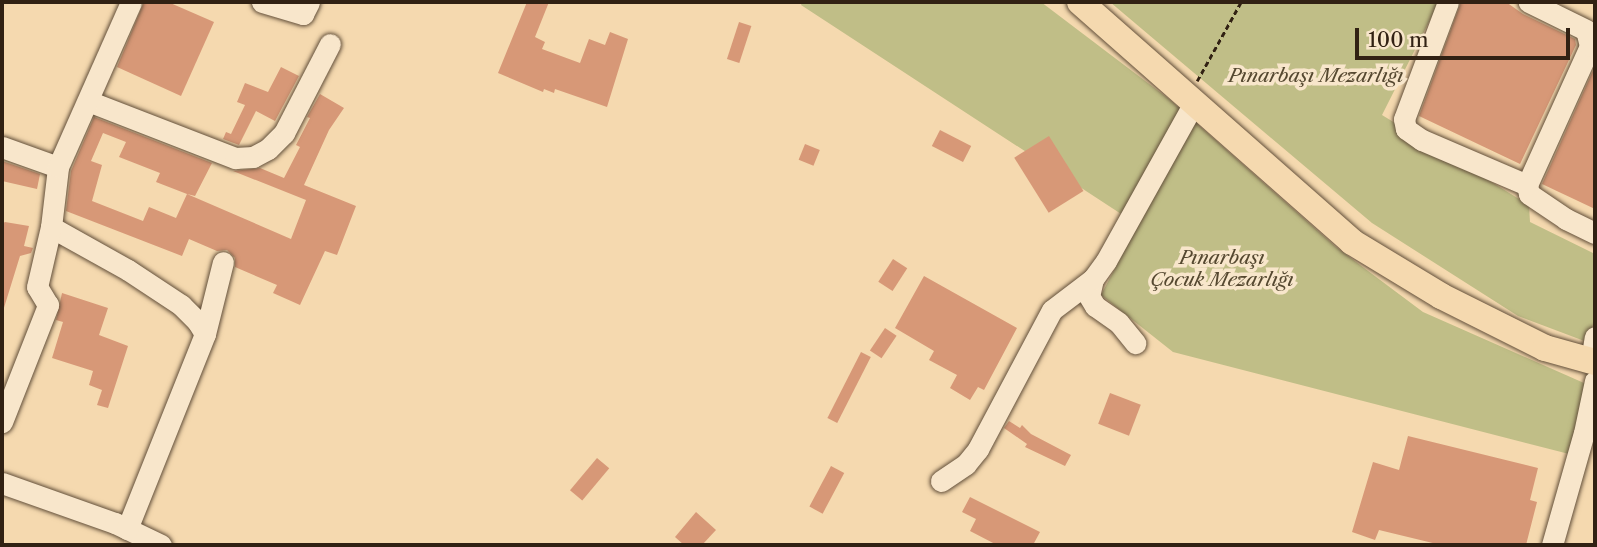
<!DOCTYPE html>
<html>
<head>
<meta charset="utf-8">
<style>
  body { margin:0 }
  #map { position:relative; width:1597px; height:547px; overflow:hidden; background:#f5d9af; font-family:"Libre Caslon Text",serif }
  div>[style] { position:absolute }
  .green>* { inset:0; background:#c0be87 }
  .building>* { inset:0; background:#d79877; transform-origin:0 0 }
  .path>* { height:2.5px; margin-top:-1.25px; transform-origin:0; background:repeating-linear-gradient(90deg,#312113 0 5px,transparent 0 8.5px) }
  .roads { filter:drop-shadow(0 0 2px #624f3a) drop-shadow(0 0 2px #624f3a) }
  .minor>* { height:21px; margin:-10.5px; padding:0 10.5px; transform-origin:10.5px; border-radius:10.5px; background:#f8e6cb }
  .major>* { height:26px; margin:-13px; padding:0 13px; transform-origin:13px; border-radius:13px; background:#f5d9af }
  span { translate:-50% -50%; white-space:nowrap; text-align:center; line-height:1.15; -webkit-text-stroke:7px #f8e6cb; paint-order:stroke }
  .park-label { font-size:19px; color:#554830; font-style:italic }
  .frame { position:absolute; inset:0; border:4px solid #312113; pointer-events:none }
  .scale { position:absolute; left:1355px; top:28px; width:215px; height:32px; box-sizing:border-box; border:4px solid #312113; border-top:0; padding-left:9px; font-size:21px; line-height:24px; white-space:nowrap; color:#312113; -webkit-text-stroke:5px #f8e6cb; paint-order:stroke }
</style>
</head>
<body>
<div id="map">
  <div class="green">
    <i style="clip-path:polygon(802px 2px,1041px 2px,1169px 99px,1336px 247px,1423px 312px,1593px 387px,1573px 455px,1173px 352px,1101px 295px,1138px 225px,801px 5px)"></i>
    <i style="clip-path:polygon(1110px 2px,1439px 2px,1382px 115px,1529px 205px,1530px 222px,1595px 254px,1595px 319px,1587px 342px,1518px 316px,1372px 223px)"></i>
  </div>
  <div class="building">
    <i style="clip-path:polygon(144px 2px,168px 2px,214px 22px,181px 96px,117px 67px)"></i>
    <i style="clip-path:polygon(527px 2px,549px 2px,535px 37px,545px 42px,542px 49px,580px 63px,589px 39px,605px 45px,610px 32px,628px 39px,607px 107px,555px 89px,554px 93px,544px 89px,543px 92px,498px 73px)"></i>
    <i style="clip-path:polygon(1461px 2px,1506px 2px,1523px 14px,1575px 39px,1576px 45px,1520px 164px,1419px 116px)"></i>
    <i style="left:739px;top:22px;width:13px;height:39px;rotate:18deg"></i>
    <i style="clip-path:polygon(1595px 66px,1595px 209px,1542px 184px)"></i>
    <i style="clip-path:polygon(281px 67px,299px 76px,275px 121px,256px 111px,239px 145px,223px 139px,226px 132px,231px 134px,245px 105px,237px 102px,245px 83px,268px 92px)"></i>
    <i style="clip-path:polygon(evenodd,320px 94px,344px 108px,329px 130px,304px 185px,356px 206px,337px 255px,325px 251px,300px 305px,273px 293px,277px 285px,235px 267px,235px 258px,227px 250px,217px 251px,189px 239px,182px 256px,66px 211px,71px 171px,94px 117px,212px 163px,195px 196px,187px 194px,291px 239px,306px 200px,233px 171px,260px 168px,284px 178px,300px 147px,296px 145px,310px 118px,307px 117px,320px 94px,103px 133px,126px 142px,119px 157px,160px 173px,156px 182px,187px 194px,176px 218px,149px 207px,143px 221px,92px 201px,102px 165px,91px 161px,103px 133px)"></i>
    <i style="left:940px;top:130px;width:35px;height:18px;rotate:27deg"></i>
    <i style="left:1049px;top:136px;width:65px;height:41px;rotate:58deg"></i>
    <i style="left:805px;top:144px;width:16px;height:17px;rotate:22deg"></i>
    <i style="clip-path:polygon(2px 161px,40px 174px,37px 189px,2px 181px)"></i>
    <i style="clip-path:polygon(5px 222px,29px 226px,24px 246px,33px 248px,31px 253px,20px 256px,3px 311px,2px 224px)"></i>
    <i style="left:893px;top:259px;width:17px;height:27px;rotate:33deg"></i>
    <i style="clip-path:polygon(924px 276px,1017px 328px,984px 390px,978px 387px,970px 400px,950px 388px,957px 375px,929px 360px,934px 351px,895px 328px)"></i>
    <i style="clip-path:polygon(62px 293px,108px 308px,99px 335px,128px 346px,108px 408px,97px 405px,102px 390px,89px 385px,93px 371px,52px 358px,63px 322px,56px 320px)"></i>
    <i style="left:885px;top:328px;width:14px;height:27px;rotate:34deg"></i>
    <i style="left:861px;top:352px;width:11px;height:74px;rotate:27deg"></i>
    <i style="left:1110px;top:393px;width:33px;height:33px;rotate:21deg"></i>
    <i style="clip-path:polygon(1009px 421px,1020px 428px,1022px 425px,1031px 434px,1071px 455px,1065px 466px,1025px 447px,1027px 444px,1004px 428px)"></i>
    <i style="clip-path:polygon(1408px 436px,1538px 468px,1530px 500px,1537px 502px,1526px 545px,1441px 545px,1379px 530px,1375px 540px,1352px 532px,1373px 462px,1399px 470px)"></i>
    <i style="left:597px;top:458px;width:16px;height:42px;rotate:40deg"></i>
    <i style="left:831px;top:466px;width:15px;height:46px;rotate:28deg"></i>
    <i style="clip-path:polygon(970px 497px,1040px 532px,1033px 545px,997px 545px,970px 531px,976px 519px,962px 512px)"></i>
    <i style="clip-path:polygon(696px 512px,716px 530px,702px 545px,684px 545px,675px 537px)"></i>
  </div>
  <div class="path">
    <i style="left:1197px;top:81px;width:90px;rotate:-60.9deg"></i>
  </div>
  <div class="roads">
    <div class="minor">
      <i style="left:262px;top:2px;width:43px;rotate:16.3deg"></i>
      <i style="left:303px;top:14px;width:13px;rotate:-63deg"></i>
      <i style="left:1448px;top:2px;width:125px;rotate:110.6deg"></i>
      <i style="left:1404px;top:119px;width:10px;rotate:79deg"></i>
      <i style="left:1406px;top:129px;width:19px;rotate:35deg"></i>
      <i style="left:1422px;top:140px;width:114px;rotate:23.2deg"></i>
      <i style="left:1527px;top:185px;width:9px;rotate:77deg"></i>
      <i style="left:1529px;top:194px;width:45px;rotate:34deg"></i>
      <i style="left:1566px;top:219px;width:32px;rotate:26deg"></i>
      <i style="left:88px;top:101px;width:158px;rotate:21.2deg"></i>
      <i style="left:235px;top:158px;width:18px;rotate:-3deg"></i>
      <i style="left:253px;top:157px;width:17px;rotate:-28deg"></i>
      <i style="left:268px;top:149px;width:23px;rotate:-45deg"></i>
      <i style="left:284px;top:133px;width:100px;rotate:-62.7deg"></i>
      <i style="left:2px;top:147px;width:59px;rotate:19.7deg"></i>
      <i style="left:1527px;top:185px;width:153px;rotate:-65.6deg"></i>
      <i style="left:1590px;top:46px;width:16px;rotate:-104deg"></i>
      <i style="left:1586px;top:30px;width:64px;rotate:-153.8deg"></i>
      <i style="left:51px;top:227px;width:88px;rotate:29.2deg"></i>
      <i style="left:128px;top:270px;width:64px;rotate:33.4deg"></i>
      <i style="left:181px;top:305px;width:23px;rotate:45deg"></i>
      <i style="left:197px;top:321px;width:15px;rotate:58deg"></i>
      <i style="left:1093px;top:279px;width:17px;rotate:103deg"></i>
      <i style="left:1089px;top:296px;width:12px;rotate:59deg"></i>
      <i style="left:1095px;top:306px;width:29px;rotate:35deg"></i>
      <i style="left:1119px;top:323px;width:26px;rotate:51deg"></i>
      <i style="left:1591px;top:361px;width:24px;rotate:-81deg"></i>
      <i style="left:2px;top:422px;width:126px;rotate:-68.5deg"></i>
      <i style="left:48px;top:305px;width:21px;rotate:-121deg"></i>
      <i style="left:37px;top:287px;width:62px;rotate:-76.9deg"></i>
      <i style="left:51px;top:227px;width:60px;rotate:-83.3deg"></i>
      <i style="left:58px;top:167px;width:180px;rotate:-66.1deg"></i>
      <i style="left:941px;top:481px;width:30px;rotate:-34deg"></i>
      <i style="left:966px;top:464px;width:19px;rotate:-51deg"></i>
      <i style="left:978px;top:449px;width:157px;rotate:-62deg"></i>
      <i style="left:1052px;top:310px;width:51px;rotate:-37.1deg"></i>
      <i style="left:1093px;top:279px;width:22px;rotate:-54deg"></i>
      <i style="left:1106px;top:261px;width:183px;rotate:-60.9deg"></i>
      <i style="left:2px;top:483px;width:120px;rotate:19.5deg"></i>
      <i style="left:115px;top:523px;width:51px;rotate:25.6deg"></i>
      <i style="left:127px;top:529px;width:210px;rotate:-68.2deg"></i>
      <i style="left:205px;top:334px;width:74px;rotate:-76deg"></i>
      <i style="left:1552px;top:545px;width:116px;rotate:-74.1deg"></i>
      <i style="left:1584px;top:433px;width:53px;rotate:-78.1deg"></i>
    </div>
    <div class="major">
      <i style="left:1080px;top:2px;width:363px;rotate:41.4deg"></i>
      <i style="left:1352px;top:242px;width:104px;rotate:31.2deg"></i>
      <i style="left:1441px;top:296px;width:116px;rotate:26.6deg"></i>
      <i style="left:1545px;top:348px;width:52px;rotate:15.6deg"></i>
    </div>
  </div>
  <div class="park-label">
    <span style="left:1316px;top:76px">Pınarbaşı Mezarlığı</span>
    <span style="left:1222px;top:269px">Pınarbaşı<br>Çocuk Mezarlığı</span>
  </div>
  <div class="frame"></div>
  <div class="scale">100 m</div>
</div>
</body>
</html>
